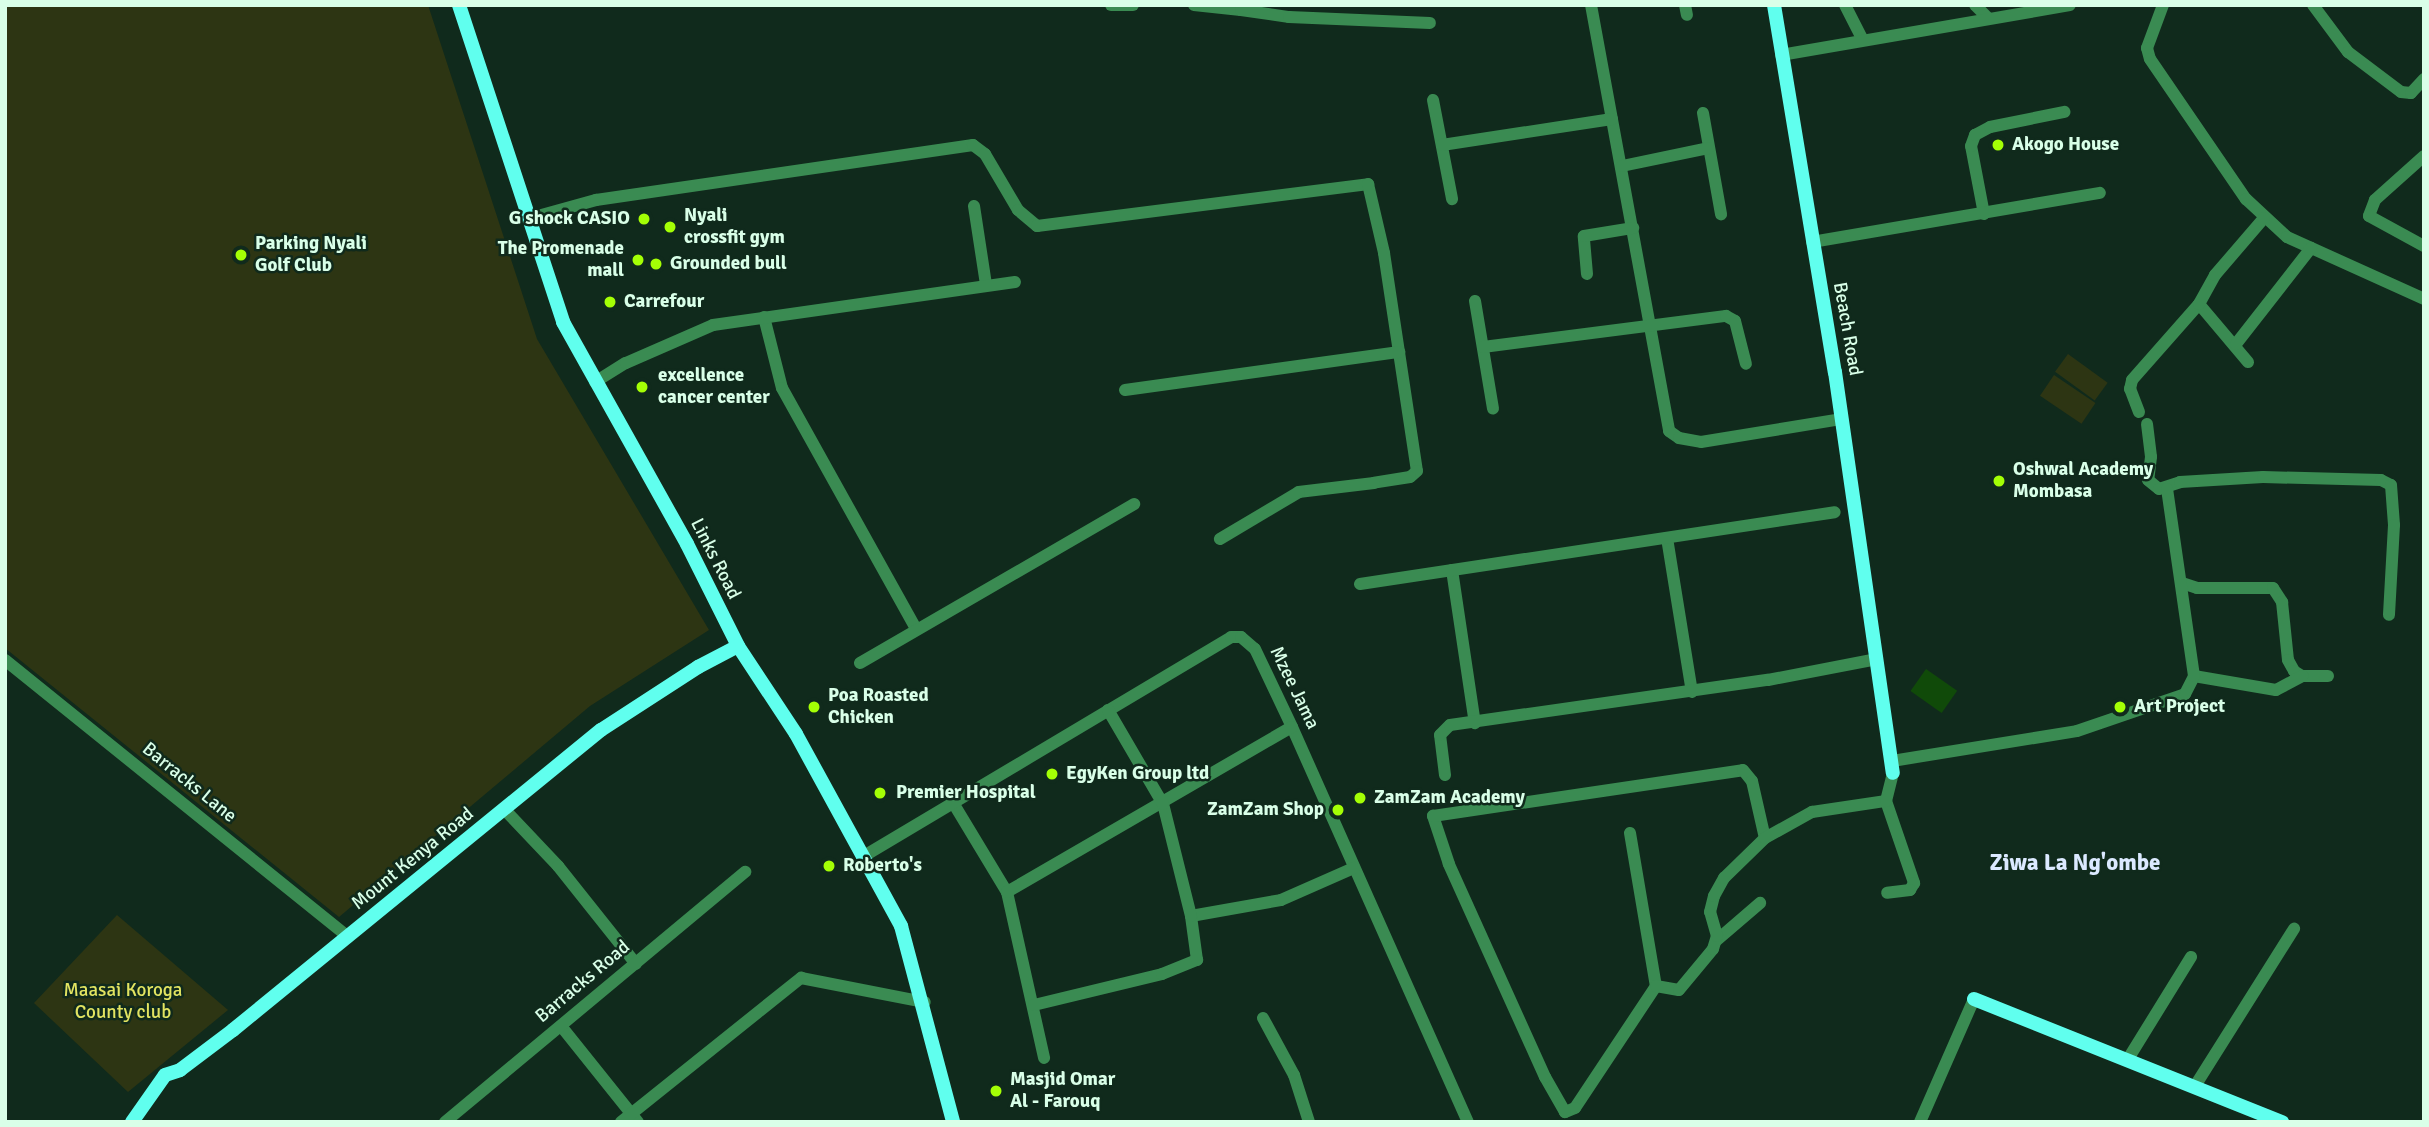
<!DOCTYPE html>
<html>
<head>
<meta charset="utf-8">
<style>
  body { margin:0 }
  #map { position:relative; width:2429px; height:1127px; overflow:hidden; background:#102a1c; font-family:Signika,sans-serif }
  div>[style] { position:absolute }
  .green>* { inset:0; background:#2d3513; transform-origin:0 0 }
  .water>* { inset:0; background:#104a09; transform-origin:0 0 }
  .minor>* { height:12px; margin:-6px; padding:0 6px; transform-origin:6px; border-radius:6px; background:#3a8b52 }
  .major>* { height:14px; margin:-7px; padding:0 7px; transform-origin:7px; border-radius:7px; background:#60ffee }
  .dots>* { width:19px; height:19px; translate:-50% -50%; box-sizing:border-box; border:4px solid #102a1c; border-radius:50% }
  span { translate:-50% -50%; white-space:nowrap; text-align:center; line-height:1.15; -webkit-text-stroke:5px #102a1c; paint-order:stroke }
  .poi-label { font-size:19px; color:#d9ffe8; font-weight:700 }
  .left { translate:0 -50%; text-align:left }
  .right { translate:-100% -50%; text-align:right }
  .street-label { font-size:19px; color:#d9ffe8 }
  .park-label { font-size:19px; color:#e2e461 }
  .quarter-label { font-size:23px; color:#dbe9ff; font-weight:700 }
  .frame { position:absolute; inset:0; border:7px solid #d9ffe8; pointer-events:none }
</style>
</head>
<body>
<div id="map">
  <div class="green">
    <i style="clip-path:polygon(5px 5px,428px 5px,537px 339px,709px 630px,590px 706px,339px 917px,5px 648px)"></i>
    <i style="left:2068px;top:354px;width:49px;height:22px;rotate:36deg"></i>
    <i style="left:2054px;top:375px;width:50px;height:25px;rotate:34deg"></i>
    <i style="clip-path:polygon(117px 915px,228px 1010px,128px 1092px,34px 1003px)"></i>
  </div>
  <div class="water">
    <i style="left:1926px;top:669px;width:38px;height:27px;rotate:35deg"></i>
  </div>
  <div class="minor">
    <i style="left:1111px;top:5px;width:22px"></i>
    <i style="left:1194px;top:5px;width:47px;rotate:6.1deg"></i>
    <i style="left:1241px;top:5px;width:5px;rotate:90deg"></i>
    <i style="left:1241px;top:10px;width:49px;rotate:8.3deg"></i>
    <i style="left:1289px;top:17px;width:141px;rotate:2.4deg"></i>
    <i style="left:1591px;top:5px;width:433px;rotate:79.6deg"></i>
    <i style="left:1669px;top:431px;width:12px;rotate:35deg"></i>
    <i style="left:1679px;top:438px;width:22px;rotate:10deg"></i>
    <i style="left:1701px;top:442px;width:143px;rotate:-9.3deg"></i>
    <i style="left:1685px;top:5px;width:10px;rotate:79deg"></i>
    <i style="left:1845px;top:5px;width:39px;rotate:63deg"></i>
    <i style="left:1975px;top:5px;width:18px;rotate:45deg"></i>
    <i style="left:2163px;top:5px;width:46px;rotate:110.4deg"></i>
    <i style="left:2147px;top:48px;width:11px;rotate:75deg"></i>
    <i style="left:2150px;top:59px;width:170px;rotate:55.6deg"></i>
    <i style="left:2246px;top:199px;width:56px;rotate:42.8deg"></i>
    <i style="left:2287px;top:237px;width:150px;rotate:24.3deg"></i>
    <i style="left:2313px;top:5px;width:59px;rotate:53.3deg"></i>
    <i style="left:2348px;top:52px;width:66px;rotate:37deg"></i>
    <i style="left:2401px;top:92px;width:10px;rotate:6deg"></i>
    <i style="left:2411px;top:93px;width:19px;rotate:-47deg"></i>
    <i style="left:1781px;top:55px;width:293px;rotate:-9.8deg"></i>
    <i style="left:1433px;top:100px;width:101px;rotate:79.1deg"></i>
    <i style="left:1703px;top:113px;width:103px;rotate:79.9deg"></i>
    <i style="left:1442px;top:145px;width:172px;rotate:-8.7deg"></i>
    <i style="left:2424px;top:156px;width:66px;rotate:138.1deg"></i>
    <i style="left:2375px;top:200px;width:17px;rotate:111deg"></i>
    <i style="left:2369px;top:216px;width:63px;rotate:28.6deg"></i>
    <i style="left:1622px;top:166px;width:88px;rotate:-11.8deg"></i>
    <i style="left:974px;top:206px;width:79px;rotate:81.3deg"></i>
    <i style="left:1984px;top:214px;width:69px;rotate:-100.8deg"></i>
    <i style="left:1971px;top:146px;width:12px;rotate:-70deg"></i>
    <i style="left:1975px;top:135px;width:17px;rotate:-28deg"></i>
    <i style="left:1990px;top:127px;width:76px;rotate:-11.5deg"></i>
    <i style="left:527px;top:219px;width:72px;rotate:-15.4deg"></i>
    <i style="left:596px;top:200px;width:381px;rotate:-8.3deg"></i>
    <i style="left:973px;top:145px;width:15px;rotate:37deg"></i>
    <i style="left:985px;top:154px;width:65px;rotate:59.5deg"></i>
    <i style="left:1018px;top:210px;width:25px;rotate:40deg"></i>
    <i style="left:1037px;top:226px;width:334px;rotate:-7.2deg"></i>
    <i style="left:1368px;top:184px;width:71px;rotate:76.9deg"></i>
    <i style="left:1384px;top:253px;width:220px;rotate:81.4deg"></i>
    <i style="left:1417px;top:471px;width:9px;rotate:139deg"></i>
    <i style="left:1410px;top:477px;width:36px;rotate:171deg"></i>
    <i style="left:1374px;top:483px;width:76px;rotate:173.2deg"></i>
    <i style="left:1299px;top:492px;width:92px;rotate:149.3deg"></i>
    <i style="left:1812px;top:242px;width:292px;rotate:-9.7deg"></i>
    <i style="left:1587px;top:274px;width:38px;rotate:-95deg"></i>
    <i style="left:1584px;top:236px;width:50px;rotate:-9.3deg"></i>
    <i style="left:1475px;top:301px;width:109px;rotate:80.5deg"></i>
    <i style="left:2199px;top:304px;width:76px;rotate:49.8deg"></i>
    <i style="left:764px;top:317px;width:73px;rotate:75.8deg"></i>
    <i style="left:782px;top:388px;width:276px;rotate:60.9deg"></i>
    <i style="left:2236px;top:344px;width:122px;rotate:-52deg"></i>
    <i style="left:1483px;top:347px;width:245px;rotate:-7.3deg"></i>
    <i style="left:1726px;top:316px;width:10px;rotate:29deg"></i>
    <i style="left:1735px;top:321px;width:44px;rotate:75.7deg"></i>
    <i style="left:595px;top:382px;width:36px;rotate:-32deg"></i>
    <i style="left:626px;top:363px;width:95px;rotate:-23.6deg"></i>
    <i style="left:713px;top:325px;width:305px;rotate:-8.1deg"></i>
    <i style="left:1125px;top:390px;width:277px;rotate:-7.9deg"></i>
    <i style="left:2139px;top:412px;width:25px;rotate:-111deg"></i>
    <i style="left:2130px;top:389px;width:9px;rotate:-77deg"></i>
    <i style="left:2132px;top:380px;width:101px;rotate:-48.6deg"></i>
    <i style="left:2199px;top:304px;width:33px;rotate:-61deg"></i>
    <i style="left:2215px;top:275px;width:75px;rotate:-49.3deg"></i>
    <i style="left:2147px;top:424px;width:33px;rotate:83deg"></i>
    <i style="left:2151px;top:457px;width:23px;rotate:97deg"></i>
    <i style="left:2148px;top:480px;width:14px;rotate:39deg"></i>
    <i style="left:2159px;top:489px;width:22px;rotate:-18deg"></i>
    <i style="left:2180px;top:482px;width:83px;rotate:-3.4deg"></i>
    <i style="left:2263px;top:477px;width:118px;rotate:1.5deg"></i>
    <i style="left:2381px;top:480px;width:11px;rotate:27deg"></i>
    <i style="left:2391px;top:485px;width:40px;rotate:85.7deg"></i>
    <i style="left:2394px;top:525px;width:90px;rotate:93.2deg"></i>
    <i style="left:1667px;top:538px;width:156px;rotate:80.8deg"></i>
    <i style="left:1452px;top:570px;width:155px;rotate:81.5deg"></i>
    <i style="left:2182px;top:583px;width:16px;rotate:18deg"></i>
    <i style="left:2197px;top:588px;width:76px"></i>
    <i style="left:2273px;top:588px;width:17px;rotate:57deg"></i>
    <i style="left:2282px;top:602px;width:58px;rotate:84.1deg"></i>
    <i style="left:2288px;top:660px;width:13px;rotate:61deg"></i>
    <i style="left:2294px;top:671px;width:9px;rotate:32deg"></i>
    <i style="left:2302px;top:676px;width:26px"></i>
    <i style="left:1360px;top:584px;width:480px;rotate:-8.6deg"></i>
    <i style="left:5px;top:660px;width:441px;rotate:38.9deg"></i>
    <i style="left:860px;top:663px;width:317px;rotate:-30.1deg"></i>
    <i style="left:2194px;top:676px;width:83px;rotate:9.7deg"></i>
    <i style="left:2276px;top:690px;width:30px;rotate:-28deg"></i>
    <i style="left:1892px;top:761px;width:187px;rotate:-9.2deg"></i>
    <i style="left:2077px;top:731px;width:114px;rotate:-18.9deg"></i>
    <i style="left:2185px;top:694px;width:20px;rotate:-63deg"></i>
    <i style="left:2194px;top:676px;width:189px;rotate:-98.2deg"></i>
    <i style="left:1445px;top:775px;width:40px;rotate:-97.1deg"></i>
    <i style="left:1440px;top:735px;width:14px;rotate:-45deg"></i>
    <i style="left:1450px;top:725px;width:321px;rotate:-8.1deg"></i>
    <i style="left:1768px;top:680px;width:111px;rotate:-10.9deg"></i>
    <i style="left:952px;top:801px;width:106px;rotate:58.9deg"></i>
    <i style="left:1007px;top:892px;width:170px;rotate:77.4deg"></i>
    <i style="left:1886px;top:801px;width:87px;rotate:71.1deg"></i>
    <i style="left:1914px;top:883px;width:8px;rotate:120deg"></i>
    <i style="left:1910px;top:890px;width:23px;rotate:173deg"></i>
    <i style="left:504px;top:809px;width:79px;rotate:46.5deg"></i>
    <i style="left:558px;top:866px;width:125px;rotate:51.5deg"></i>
    <i style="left:1630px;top:833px;width:155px;rotate:80.4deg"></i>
    <i style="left:1656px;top:986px;width:146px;rotate:123.6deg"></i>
    <i style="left:1575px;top:1108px;width:11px;rotate:158deg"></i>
    <i style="left:1565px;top:1112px;width:40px;rotate:-119.7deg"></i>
    <i style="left:1545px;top:1077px;width:234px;rotate:-114.3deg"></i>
    <i style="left:1449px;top:864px;width:51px;rotate:-108.4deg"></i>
    <i style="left:1433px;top:816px;width:313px;rotate:-8.4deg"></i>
    <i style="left:1743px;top:770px;width:14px;rotate:51deg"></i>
    <i style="left:1752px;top:781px;width:58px;rotate:77.2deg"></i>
    <i style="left:864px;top:856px;width:427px;rotate:-30.8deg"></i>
    <i style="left:1231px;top:637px;width:10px"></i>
    <i style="left:1241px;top:637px;width:18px;rotate:41deg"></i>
    <i style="left:1255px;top:649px;width:86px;rotate:64.6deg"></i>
    <i style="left:1292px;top:727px;width:432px;rotate:66deg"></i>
    <i style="left:1007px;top:892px;width:329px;rotate:-30.1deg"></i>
    <i style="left:1191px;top:916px;width:91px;rotate:-10.1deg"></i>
    <i style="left:1281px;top:900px;width:80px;rotate:-23.7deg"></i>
    <i style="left:1717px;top:940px;width:57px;rotate:-40.7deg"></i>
    <i style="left:1656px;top:986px;width:23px;rotate:10deg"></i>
    <i style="left:1679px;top:990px;width:53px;rotate:-50.3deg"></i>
    <i style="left:1713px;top:949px;width:14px;rotate:-73deg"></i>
    <i style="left:1717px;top:936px;width:25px;rotate:-106deg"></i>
    <i style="left:1710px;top:912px;width:16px;rotate:-76deg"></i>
    <i style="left:1714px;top:896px;width:21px;rotate:-61deg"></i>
    <i style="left:1724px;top:878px;width:57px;rotate:-44.3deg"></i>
    <i style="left:1765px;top:838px;width:54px;rotate:-29deg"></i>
    <i style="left:1812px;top:812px;width:75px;rotate:-8.5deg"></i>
    <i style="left:1886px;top:801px;width:29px;rotate:-76deg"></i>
    <i style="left:1034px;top:1005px;width:132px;rotate:-13.6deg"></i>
    <i style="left:1162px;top:974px;width:38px;rotate:-22deg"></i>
    <i style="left:1197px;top:960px;width:44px;rotate:-97.8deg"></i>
    <i style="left:1191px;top:916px;width:115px;rotate:-104deg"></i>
    <i style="left:1163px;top:804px;width:109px;rotate:-120.3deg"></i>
    <i style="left:1263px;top:1018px;width:65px;rotate:61.5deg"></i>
    <i style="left:1294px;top:1075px;width:49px;rotate:72.3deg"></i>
    <i style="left:561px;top:1026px;width:123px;rotate:51.3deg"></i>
    <i style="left:2128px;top:1059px;width:120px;rotate:-58.3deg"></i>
    <i style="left:2195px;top:1086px;width:186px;rotate:-57.8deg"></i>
    <i style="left:445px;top:1122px;width:391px;rotate:-39.8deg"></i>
    <i style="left:621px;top:1122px;width:231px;rotate:-38.7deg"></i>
    <i style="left:801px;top:978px;width:126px;rotate:11deg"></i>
    <i style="left:1920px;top:1122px;width:134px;rotate:-66.3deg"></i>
  </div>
  <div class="major">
    <i style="left:459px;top:5px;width:334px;rotate:71.8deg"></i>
    <i style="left:563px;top:322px;width:254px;rotate:60.8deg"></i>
    <i style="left:687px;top:544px;width:114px;rotate:63.4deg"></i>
    <i style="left:738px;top:646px;width:105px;rotate:56.6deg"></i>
    <i style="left:796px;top:734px;width:219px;rotate:61.3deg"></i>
    <i style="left:901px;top:926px;width:203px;rotate:75.1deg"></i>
    <i style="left:1774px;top:5px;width:372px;rotate:80.6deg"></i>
    <i style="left:1835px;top:372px;width:405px;rotate:81.8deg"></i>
    <i style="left:1974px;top:999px;width:332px;rotate:21.8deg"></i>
    <i style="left:132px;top:1122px;width:57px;rotate:-54.9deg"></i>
    <i style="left:165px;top:1075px;width:16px;rotate:-18deg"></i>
    <i style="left:180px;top:1070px;width:66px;rotate:-37deg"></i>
    <i style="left:233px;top:1030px;width:475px;rotate:-39.2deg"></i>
    <i style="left:601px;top:730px;width:116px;rotate:-33deg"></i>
    <i style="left:698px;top:667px;width:45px;rotate:-27.7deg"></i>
  </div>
  <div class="dots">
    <i style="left:1998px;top:145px;background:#a4ff05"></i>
    <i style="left:644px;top:219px;background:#a4ff05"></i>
    <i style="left:670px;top:227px;background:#a4ff05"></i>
    <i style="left:241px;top:255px;background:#a4ff05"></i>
    <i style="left:638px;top:260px;background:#a4ff05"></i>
    <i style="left:656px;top:264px;background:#a4ff05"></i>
    <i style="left:610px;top:302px;background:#a4ff05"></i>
    <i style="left:642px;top:387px;background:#a4ff05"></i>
    <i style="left:1999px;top:481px;background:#a4ff05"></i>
    <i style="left:814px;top:707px;background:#a4ff05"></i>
    <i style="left:2120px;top:707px;background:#a4ff05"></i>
    <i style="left:1052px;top:774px;background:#a4ff05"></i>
    <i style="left:880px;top:793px;background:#a4ff05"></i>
    <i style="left:1360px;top:798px;background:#a4ff05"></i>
    <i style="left:1338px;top:810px;background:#a4ff05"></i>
    <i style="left:829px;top:866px;background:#a4ff05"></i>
    <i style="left:996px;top:1091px;background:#a4ff05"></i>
  </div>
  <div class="poi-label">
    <span class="left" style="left:2012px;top:145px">Akogo House</span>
    <span class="left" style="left:684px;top:227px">Nyali<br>crossfit gym</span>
    <span class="right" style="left:630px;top:219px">G shock CASIO</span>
    <span class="left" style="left:255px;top:255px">Parking Nyali<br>Golf Club</span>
    <span class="right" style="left:624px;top:260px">The Promenade<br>mall</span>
    <span class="left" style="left:670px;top:264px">Grounded bull</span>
    <span class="left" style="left:624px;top:302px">Carrefour</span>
    <span class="left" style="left:658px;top:387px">excellence<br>cancer center</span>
    <span class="left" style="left:2013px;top:481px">Oshwal Academy<br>Mombasa</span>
    <span class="left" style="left:828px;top:707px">Poa Roasted<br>Chicken</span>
    <span class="left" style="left:2134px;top:707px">Art Project</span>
    <span class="left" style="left:1066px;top:774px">EgyKen Group ltd</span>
    <span class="left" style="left:896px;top:793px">Premier Hospital</span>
    <span class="left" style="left:1374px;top:798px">ZamZam Academy</span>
    <span class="right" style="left:1324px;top:810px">ZamZam Shop</span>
    <span class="left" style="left:843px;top:866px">Roberto's</span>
    <span class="left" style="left:1010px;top:1091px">Masjid Omar<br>Al - Farouq</span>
  </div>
  <div class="street-label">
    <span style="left:1847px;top:329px;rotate:80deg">Beach Road</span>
    <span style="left:715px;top:559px;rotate:63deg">Links Road</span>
    <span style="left:1294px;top:688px;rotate:64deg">Mzee Jama</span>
    <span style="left:189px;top:783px;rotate:39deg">Barracks Lane</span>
    <span style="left:413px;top:859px;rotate:-39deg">Mount Kenya Road</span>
    <span style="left:583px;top:982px;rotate:-40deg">Barracks Road</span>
  </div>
  <div class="park-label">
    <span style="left:123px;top:1002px">Maasai Koroga<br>County club</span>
  </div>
  <div class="quarter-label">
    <span style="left:2075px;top:863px">Ziwa La Ng'ombe</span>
  </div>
  <div class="frame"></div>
</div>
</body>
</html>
